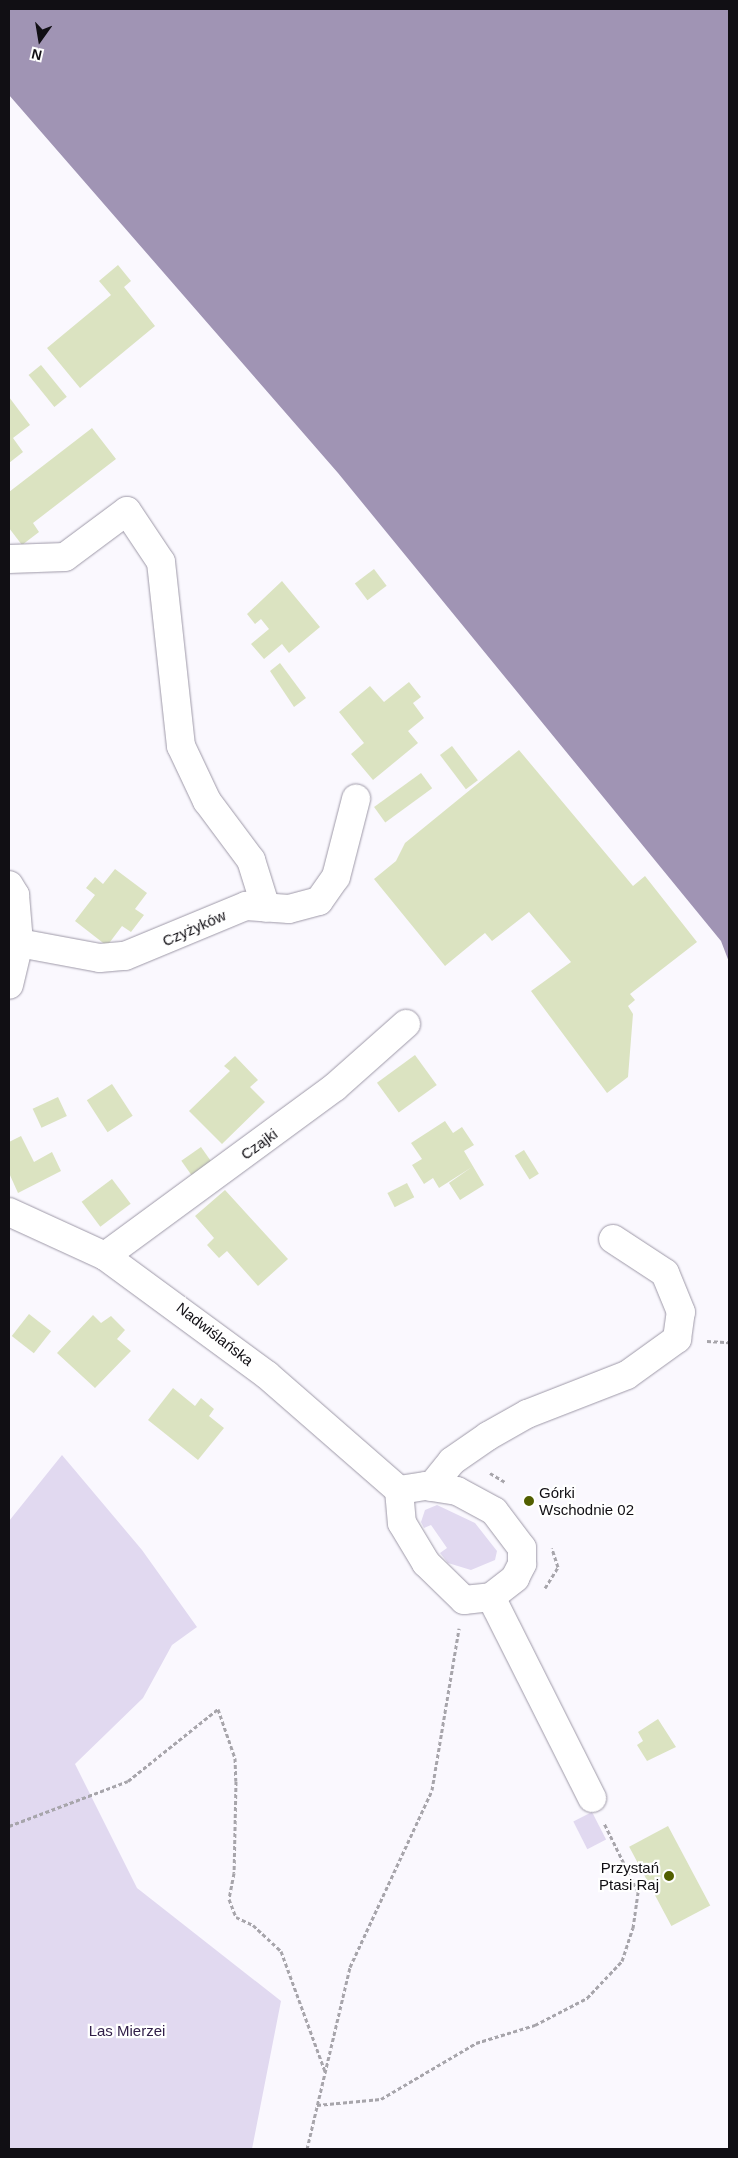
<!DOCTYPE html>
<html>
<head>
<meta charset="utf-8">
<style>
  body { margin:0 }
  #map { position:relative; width:738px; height:2158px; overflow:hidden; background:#faf8fe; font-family:Helvetica,sans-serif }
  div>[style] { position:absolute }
  .green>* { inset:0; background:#e1d9f0; transform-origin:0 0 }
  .water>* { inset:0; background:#a094b4 }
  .building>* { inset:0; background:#dbe3c1; transform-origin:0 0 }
  .path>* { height:3px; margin-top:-1.5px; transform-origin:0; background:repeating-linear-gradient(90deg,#a7a5ab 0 4px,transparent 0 6.5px) }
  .roads { filter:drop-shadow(0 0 1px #9e99a8) drop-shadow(0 0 1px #9e99a8) }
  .minor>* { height:28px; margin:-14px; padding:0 14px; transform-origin:14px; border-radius:14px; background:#fff }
  .dots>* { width:14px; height:14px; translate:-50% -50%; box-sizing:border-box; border:2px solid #fff; border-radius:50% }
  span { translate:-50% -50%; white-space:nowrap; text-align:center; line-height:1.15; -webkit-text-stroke:4.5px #fff; paint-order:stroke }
  .street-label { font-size:15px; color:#110f14 }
  .poi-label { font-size:15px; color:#110f14 }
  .left { translate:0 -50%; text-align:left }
  .right { translate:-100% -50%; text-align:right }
  .park-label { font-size:15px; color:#301e48 }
  .frame { position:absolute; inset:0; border:10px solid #110f14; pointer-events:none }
  .north { position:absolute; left:15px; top:15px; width:50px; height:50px; -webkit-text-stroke:4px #fff; paint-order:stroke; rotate:193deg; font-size:14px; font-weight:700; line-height:20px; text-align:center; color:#110f14 }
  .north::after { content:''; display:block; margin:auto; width:18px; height:22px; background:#110f14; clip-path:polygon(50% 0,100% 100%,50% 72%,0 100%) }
</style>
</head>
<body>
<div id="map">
  <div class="green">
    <i style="clip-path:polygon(62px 1455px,142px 1550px,197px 1627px,172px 1645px,143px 1698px,75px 1764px,137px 1888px,281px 2001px,252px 2149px,9px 2149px,9px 1521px)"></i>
    <i style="clip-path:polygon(437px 1505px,475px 1523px,497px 1551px,495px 1560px,471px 1570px,448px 1563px,440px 1553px,447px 1548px,431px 1525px,424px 1528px,421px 1522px,425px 1510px)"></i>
    <i style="left:592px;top:1812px;width:31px;height:21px;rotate:63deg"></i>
  </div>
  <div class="water">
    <i style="clip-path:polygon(9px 9px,729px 9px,729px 962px,721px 941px,338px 473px,9px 95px)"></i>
  </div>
  <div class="building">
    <i style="clip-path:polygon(118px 265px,131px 281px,124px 287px,155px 326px,80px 388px,47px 348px,111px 295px,99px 281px)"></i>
    <i style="left:41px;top:365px;width:41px;height:16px;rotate:51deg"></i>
    <i style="clip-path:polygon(9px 397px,30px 425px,13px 438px,23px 452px,9px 463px)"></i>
    <i style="clip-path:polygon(92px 428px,116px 459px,33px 523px,39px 532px,22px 545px,9px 528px,9px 492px)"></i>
    <i style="left:374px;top:569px;width:21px;height:24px;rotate:53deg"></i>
    <i style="clip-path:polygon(282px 581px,320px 627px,289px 653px,282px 644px,264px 659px,251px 644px,269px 629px,261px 619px,255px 624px,247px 614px)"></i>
    <i style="clip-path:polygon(280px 663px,306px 698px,294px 707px,270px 671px)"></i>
    <i style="clip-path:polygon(409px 682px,421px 697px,413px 703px,424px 718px,408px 731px,418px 743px,373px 780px,351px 754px,364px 743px,339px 712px,370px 686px,384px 702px)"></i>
    <i style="left:452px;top:746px;width:43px;height:15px;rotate:53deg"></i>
    <i style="clip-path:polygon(519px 750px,633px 886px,645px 876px,697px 942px,630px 994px,635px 1000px,628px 1006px,633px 1014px,628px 1077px,607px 1093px,531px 991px,571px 962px,529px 912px,492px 941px,485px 933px,445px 966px,374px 879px,396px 861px,405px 843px)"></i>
    <i style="left:421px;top:773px;width:19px;height:58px;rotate:54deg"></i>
    <i style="clip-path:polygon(115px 869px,147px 893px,135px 909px,144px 915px,131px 932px,122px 926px,107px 946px,75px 921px,95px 895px,86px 888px,95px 877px,103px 884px)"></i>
    <i style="left:415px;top:1055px;width:37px;height:47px;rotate:54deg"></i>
    <i style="clip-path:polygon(235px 1056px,258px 1080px,250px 1087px,265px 1102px,222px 1144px,189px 1111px,230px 1071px,224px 1066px)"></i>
    <i style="left:112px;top:1084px;width:38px;height:30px;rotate:57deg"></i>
    <i style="left:58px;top:1097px;width:21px;height:28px;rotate:65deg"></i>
    <i style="clip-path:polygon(445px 1121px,453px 1133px,462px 1127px,474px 1145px,464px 1151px,484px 1185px,460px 1200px,449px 1183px,472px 1167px,439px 1188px,433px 1178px,424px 1184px,412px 1165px,422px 1159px,411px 1143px)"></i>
    <i style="clip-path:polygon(21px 1136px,34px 1162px,52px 1152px,61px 1171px,18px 1193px,9px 1173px,9px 1142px)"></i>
    <i style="left:201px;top:1147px;width:19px;height:24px;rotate:55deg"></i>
    <i style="left:524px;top:1150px;width:28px;height:11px;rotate:58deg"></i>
    <i style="left:112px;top:1179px;width:31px;height:38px;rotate:53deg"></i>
    <i style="left:407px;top:1183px;width:16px;height:22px;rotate:63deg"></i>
    <i style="clip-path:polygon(225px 1190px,288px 1259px,258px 1286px,227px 1251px,219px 1258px,207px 1245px,214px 1238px,195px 1216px)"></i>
    <i style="left:29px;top:1314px;width:28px;height:28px;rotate:38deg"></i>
    <i style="clip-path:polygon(93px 1315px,101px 1323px,111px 1316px,125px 1330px,117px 1339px,131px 1351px,95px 1388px,57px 1353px)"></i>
    <i style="clip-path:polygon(173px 1388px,195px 1406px,201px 1398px,214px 1409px,209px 1416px,224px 1428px,198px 1460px,148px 1420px)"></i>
    <i style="clip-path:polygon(658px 1719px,676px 1747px,647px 1761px,637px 1745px,643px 1741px,638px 1732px)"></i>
    <i style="left:668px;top:1826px;width:90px;height:44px;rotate:62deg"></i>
  </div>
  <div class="path">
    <i style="left:707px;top:1341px;width:22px;rotate:3deg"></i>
    <i style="left:490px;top:1473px;width:17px;rotate:31deg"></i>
    <i style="left:545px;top:1588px;width:25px;rotate:-58deg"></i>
    <i style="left:558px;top:1567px;width:20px;rotate:-108deg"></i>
    <i style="left:9px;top:1826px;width:127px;rotate:-20.7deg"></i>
    <i style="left:128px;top:1781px;width:115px;rotate:-38.7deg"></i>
    <i style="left:218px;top:1709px;width:52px;rotate:70.9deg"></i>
    <i style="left:235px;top:1758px;width:23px;rotate:88deg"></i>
    <i style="left:236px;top:1781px;width:92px;rotate:91.2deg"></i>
    <i style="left:234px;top:1873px;width:26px;rotate:101deg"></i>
    <i style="left:229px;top:1899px;width:19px;rotate:69deg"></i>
    <i style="left:236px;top:1917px;width:19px;rotate:25deg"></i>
    <i style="left:253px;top:1925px;width:38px;rotate:43deg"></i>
    <i style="left:281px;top:1951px;width:128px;rotate:69.9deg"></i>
    <i style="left:317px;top:2105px;width:64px;rotate:-5.4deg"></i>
    <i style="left:381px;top:2099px;width:110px;rotate:-30.5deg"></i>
    <i style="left:476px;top:2043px;width:62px;rotate:-17deg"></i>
    <i style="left:535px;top:2025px;width:59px;rotate:-27.4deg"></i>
    <i style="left:587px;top:1998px;width:51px;rotate:-46.6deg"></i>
    <i style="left:622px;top:1961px;width:35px;rotate:-72deg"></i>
    <i style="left:633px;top:1928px;width:36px;rotate:-82deg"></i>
    <i style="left:638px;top:1892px;width:77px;rotate:-116.2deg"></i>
    <i style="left:307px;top:2149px;width:187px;rotate:-76.7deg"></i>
    <i style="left:350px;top:1967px;width:195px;rotate:-65.1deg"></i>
    <i style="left:432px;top:1790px;width:164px;rotate:-80.5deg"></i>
  </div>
  <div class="roads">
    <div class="minor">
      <i style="left:9px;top:559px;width:56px;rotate:-2deg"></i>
      <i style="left:65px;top:557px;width:77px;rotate:-36.6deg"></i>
      <i style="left:127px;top:511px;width:61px;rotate:56.3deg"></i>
      <i style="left:161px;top:562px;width:185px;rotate:83.8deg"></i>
      <i style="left:181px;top:746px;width:61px;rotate:64.7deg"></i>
      <i style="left:207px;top:801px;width:74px;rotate:53.3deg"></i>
      <i style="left:251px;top:860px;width:50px;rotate:72.6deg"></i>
      <i style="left:9px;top:885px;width:12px;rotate:59deg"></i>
      <i style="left:15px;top:895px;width:48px;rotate:85.2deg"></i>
      <i style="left:19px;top:943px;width:43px;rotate:103.4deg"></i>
      <i style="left:19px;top:943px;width:82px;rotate:10.5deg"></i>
      <i style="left:100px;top:958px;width:25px;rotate:-5deg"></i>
      <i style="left:125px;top:956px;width:131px;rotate:-22.5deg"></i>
      <i style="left:246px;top:906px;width:43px;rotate:4deg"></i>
      <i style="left:289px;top:909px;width:31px;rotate:-15deg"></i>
      <i style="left:319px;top:901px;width:29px;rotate:-55deg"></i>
      <i style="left:336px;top:877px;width:81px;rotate:-75.6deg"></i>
      <i style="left:9px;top:1212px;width:106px;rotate:24.6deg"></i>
      <i style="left:105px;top:1256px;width:201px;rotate:36.3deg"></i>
      <i style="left:267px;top:1375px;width:175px;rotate:41.1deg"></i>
      <i style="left:399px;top:1490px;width:33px;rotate:85deg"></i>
      <i style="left:402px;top:1523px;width:47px;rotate:59deg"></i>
      <i style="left:426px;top:1563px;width:53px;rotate:44.2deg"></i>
      <i style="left:464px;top:1600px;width:27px;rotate:-6deg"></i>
      <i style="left:491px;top:1597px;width:31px;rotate:-38deg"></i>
      <i style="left:515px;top:1578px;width:16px;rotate:-63deg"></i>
      <i style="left:522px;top:1564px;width:16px;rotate:-90deg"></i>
      <i style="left:522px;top:1548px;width:46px;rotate:-127.1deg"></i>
      <i style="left:494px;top:1511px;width:42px;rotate:-151.6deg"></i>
      <i style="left:457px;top:1491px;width:32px;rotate:-171deg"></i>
      <i style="left:425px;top:1486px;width:26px;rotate:171deg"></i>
      <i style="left:105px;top:1256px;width:285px;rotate:-36.3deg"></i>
      <i style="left:335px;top:1087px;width:95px;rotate:-41.6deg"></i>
      <i style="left:431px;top:1487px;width:33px;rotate:-51deg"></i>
      <i style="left:452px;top:1461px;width:44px;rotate:-34.8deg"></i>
      <i style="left:488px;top:1436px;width:45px;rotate:-29.4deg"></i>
      <i style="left:527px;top:1414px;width:107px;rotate:-21.3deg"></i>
      <i style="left:627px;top:1375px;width:62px;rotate:-35.8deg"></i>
      <i style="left:677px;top:1339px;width:27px;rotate:-82deg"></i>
      <i style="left:681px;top:1312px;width:42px;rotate:-112.3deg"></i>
      <i style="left:665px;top:1273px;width:62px;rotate:-146.8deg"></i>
      <i style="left:491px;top:1597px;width:225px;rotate:63.3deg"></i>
    </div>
  </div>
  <div class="dots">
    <i style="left:529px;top:1501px;background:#525f00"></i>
    <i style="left:669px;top:1876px;background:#525f00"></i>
  </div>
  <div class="street-label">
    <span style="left:194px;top:928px;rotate:-24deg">Czyżyków</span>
    <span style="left:259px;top:1144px;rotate:-36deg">Czajki</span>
    <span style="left:215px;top:1334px;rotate:38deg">Nadwiślańska</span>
  </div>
  <div class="poi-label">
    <span class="left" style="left:539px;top:1501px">Górki<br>Wschodnie 02</span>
    <span class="right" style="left:659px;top:1876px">Przystań<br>Ptasi Raj</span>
  </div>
  <div class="park-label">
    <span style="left:127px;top:2031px">Las Mierzei</span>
  </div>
  <div class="frame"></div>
  <div class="north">N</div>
</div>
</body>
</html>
